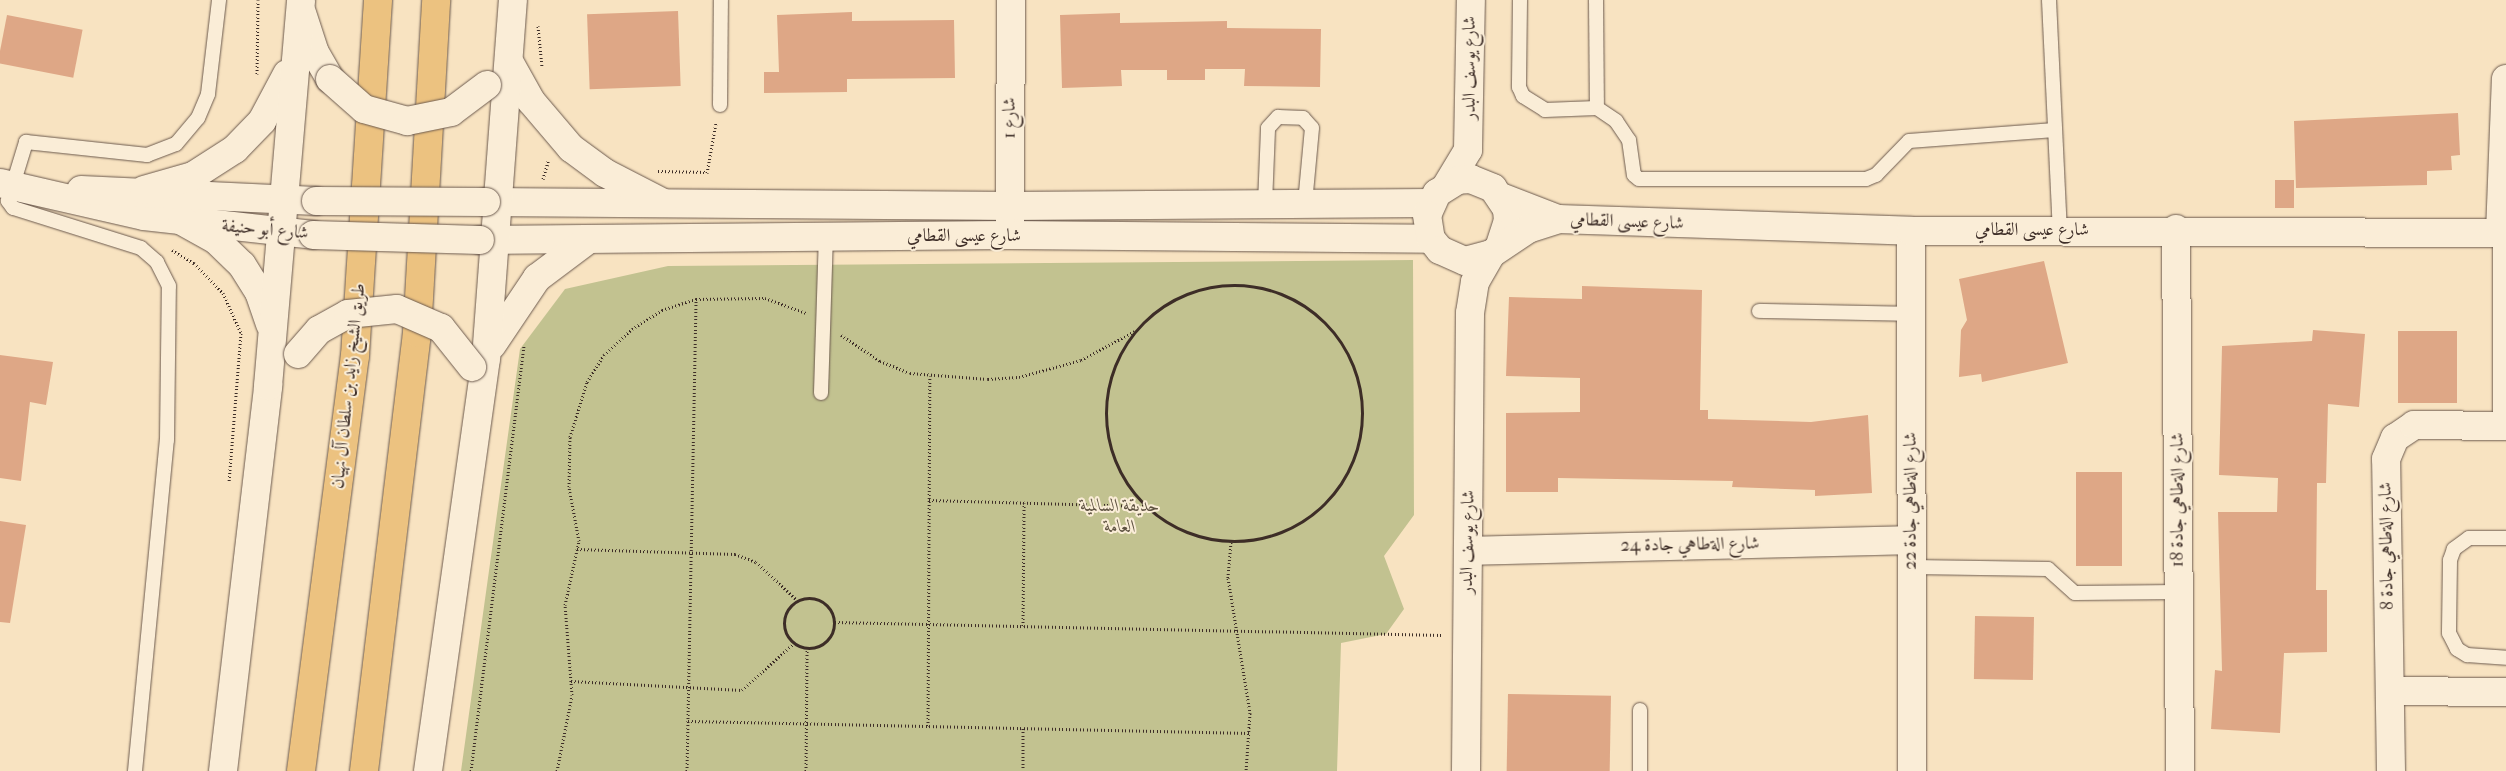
<!DOCTYPE html>
<html>
<head>
<meta charset="utf-8">
<style>
  body { margin:0 }
  #map { position:relative; width:2506px; height:771px; overflow:hidden; background:#f8e3c1; font-family:"IM FELL French Canon",Amiri,serif }
  div>[style] { position:absolute }
  .green>* { inset:0; background:#c2c290 }
  .building>* { inset:0; background:#dea786; transform-origin:0 0 }
  .path>* { height:3px; margin-top:-1.5px; transform-origin:0; background:repeating-linear-gradient(90deg,#3d2d27 0 1px,transparent 0 3.5px) }
  .path>.ring { margin:-1.5px; padding:0; box-sizing:content-box; background:none; border:3px solid #3d2d27; border-radius:50% }
  .roads { filter:drop-shadow(0 0 1px #6c5a4e) drop-shadow(0 0 1px #6c5a4e) }
  .service>* { height:14px; margin:-7px; padding:0 7px; transform-origin:7px; border-radius:7px; background:#faedd7 }
  .minor>* { height:28px; margin:-14px; padding:0 14px; transform-origin:14px; border-radius:14px; background:#faedd7 }
  .tertiary>* { height:28px; margin:-14px; padding:0 14px; transform-origin:14px; border-radius:14px; background:#faedd7 }
  .secondary>* { height:28px; margin:-14px; padding:0 14px; transform-origin:14px; border-radius:14px; background:#faedd7 }
  .motorway>* { height:28px; margin:-14px; padding:0 14px; transform-origin:14px; border-radius:14px; background:#ecc280 }
  .bridges { filter:drop-shadow(0 0 1px #6c5a4e) drop-shadow(0 0 1px #6c5a4e) }
  .tertiary-bridge>* { height:28px; margin:-14px; padding:0 14px; transform-origin:14px; border-radius:14px; background:#faedd7 }
  .secondary-bridge>* { height:28px; margin:-14px; padding:0 14px; transform-origin:14px; border-radius:14px; background:#faedd7 }
  span { translate:-50% -50%; white-space:nowrap; text-align:center; line-height:1.15; -webkit-text-stroke:4px #faedd7; paint-order:stroke }
  .street-label { font-size:18px; color:#3d2d27 }
  .park-label { font-size:18px; color:#5e5241; font-style:italic }
</style>
</head>
<body>
<div id="map">
  <div class="green">
    <i style="clip-path:polygon(1413px 260px,1414px 515px,1384px 556px,1404px 609px,1386px 634px,1341px 643px,1337px 771px,461px 771px,520px 349px,565px 289px,668px 266px)"></i>
  </div>
  <div class="building">
    <i style="left:678px;top:11px;width:75px;height:91px;rotate:88deg"></i>
    <i style="clip-path:polygon(852px 12px,852px 21px,954px 20px,955px 78px,847px 79px,847px 92px,764px 93px,764px 72px,779px 72px,777px 15px)"></i>
    <i style="clip-path:polygon(1120px 13px,1120px 23px,1227px 21px,1227px 28px,1321px 29px,1320px 87px,1244px 86px,1245px 69px,1205px 69px,1205px 80px,1167px 80px,1167px 70px,1121px 70px,1122px 86px,1062px 88px,1060px 15px)"></i>
    <i style="left:7px;top:15px;width:77px;height:49px;rotate:11deg"></i>
    <i style="clip-path:polygon(2458px 113px,2460px 155px,2451px 156px,2452px 170px,2427px 171px,2427px 185px,2296px 188px,2294px 121px)"></i>
    <i style="left:2275px;top:180px;width:19px;height:28px"></i>
    <i style="clip-path:polygon(2044px 261px,2068px 363px,1982px 382px,1981px 374px,1959px 377px,1961px 330px,1967px 320px,1959px 279px)"></i>
    <i style="clip-path:polygon(1582px 286px,1702px 290px,1700px 410px,1708px 410px,1708px 419px,1811px 422px,1868px 415px,1872px 493px,1815px 496px,1815px 490px,1732px 487px,1733px 481px,1558px 478px,1558px 492px,1506px 492px,1506px 413px,1580px 412px,1580px 378px,1506px 376px,1509px 297px,1582px 299px)"></i>
    <i style="clip-path:polygon(2313px 330px,2365px 334px,2359px 407px,2328px 404px,2326px 483px,2317px 483px,2316px 590px,2327px 590px,2327px 652px,2284px 653px,2280px 733px,2211px 729px,2215px 670px,2222px 671px,2218px 512px,2277px 512px,2278px 478px,2219px 475px,2222px 346px,2312px 341px)"></i>
    <i style="left:2398px;top:331px;width:59px;height:72px"></i>
    <i style="clip-path:polygon(0 355px,53px 362px,46px 405px,30px 402px,21px 481px,0 478px)"></i>
    <i style="left:2076px;top:472px;width:46px;height:94px"></i>
    <i style="clip-path:polygon(0 521px,26px 525px,10px 623px,0 622px)"></i>
    <i style="left:1975px;top:616px;width:59px;height:63px;rotate:1deg"></i>
    <i style="left:1508px;top:694px;width:103px;height:77px;rotate:1deg"></i>
  </div>
  <div class="path">
    <i style="left:538px;top:26px;width:41px;rotate:84.4deg"></i>
    <i style="left:257px;top:74px;width:74px;rotate:-89.2deg"></i>
    <i style="left:658px;top:171px;width:49px;rotate:1.2deg"></i>
    <i style="left:707px;top:173px;width:51px;rotate:-79.8deg"></i>
    <i style="left:543px;top:179px;width:19px;rotate:-74deg"></i>
    <i style="left:172px;top:250px;width:26px;rotate:31deg"></i>
    <i style="left:194px;top:263px;width:42px;rotate:46deg"></i>
    <i style="left:223px;top:293px;width:44px;rotate:65.8deg"></i>
    <i style="left:241px;top:333px;width:149px;rotate:94.6deg"></i>
    <i class="ring" style="left:1106px;top:285px;width:253px;height:253px"></i>
    <i style="left:841px;top:335px;width:47px;rotate:33.7deg"></i>
    <i style="left:880px;top:361px;width:32px;rotate:22deg"></i>
    <i style="left:910px;top:373px;width:78px;rotate:4.4deg"></i>
    <i style="left:988px;top:379px;width:31px;rotate:-4deg"></i>
    <i style="left:1019px;top:377px;width:64px;rotate:-15.3deg"></i>
    <i style="left:1081px;top:360px;width:61px;rotate:-28.2deg"></i>
    <i style="left:929px;top:500px;width:215px;rotate:1.6deg"></i>
    <i style="left:1231px;top:542px;width:36px;rotate:95deg"></i>
    <i style="left:1228px;top:578px;width:137px;rotate:80.7deg"></i>
    <i style="left:1250px;top:713px;width:58px;rotate:93.9deg"></i>
    <i style="left:577px;top:549px;width:158px;rotate:1.8deg"></i>
    <i style="left:735px;top:554px;width:22px;rotate:21deg"></i>
    <i style="left:756px;top:562px;width:56px;rotate:42.8deg"></i>
    <i class="ring" style="left:784px;top:598px;width:47px;height:47px"></i>
    <i style="left:835px;top:622px;width:607px;rotate:1.23deg"></i>
    <i style="left:1023px;top:626px;width:123px;rotate:-89.5deg"></i>
    <i style="left:571px;top:681px;width:171px;rotate:3deg"></i>
    <i style="left:742px;top:690px;width:69px;rotate:-42deg"></i>
    <i style="left:688px;top:721px;width:562px;rotate:1.22deg"></i>
    <i style="left:928px;top:726px;width:350px;rotate:-89.7deg"></i>
    <i style="left:471px;top:771px;width:429px;rotate:-82.9deg"></i>
    <i style="left:557px;top:771px;width:77px;rotate:-78.8deg"></i>
    <i style="left:572px;top:695px;width:90px;rotate:-94.4deg"></i>
    <i style="left:565px;top:605px;width:66px;rotate:-77.7deg"></i>
    <i style="left:579px;top:541px;width:55px;rotate:-100.5deg"></i>
    <i style="left:569px;top:487px;width:50px;rotate:-88.9deg"></i>
    <i style="left:570px;top:437px;width:58px;rotate:-72.8deg"></i>
    <i style="left:587px;top:382px;width:32px;rotate:-58deg"></i>
    <i style="left:604px;top:355px;width:38px;rotate:-43deg"></i>
    <i style="left:632px;top:329px;width:36px;rotate:-32deg"></i>
    <i style="left:662px;top:310px;width:36px;rotate:-18deg"></i>
    <i style="left:696px;top:299px;width:69px;rotate:-0.8deg"></i>
    <i style="left:765px;top:298px;width:44px;rotate:20.1deg"></i>
    <i style="left:687px;top:771px;width:472px;rotate:-88.9deg"></i>
    <i style="left:806px;top:771px;width:122px;rotate:-89.5deg"></i>
    <i style="left:1023px;top:771px;width:43px;rotate:-90deg"></i>
  </div>
  <div class="roads">
    <div class="service">
      <i style="left:1520px;top:0;width:87px;rotate:90.7deg"></i>
      <i style="left:1519px;top:87px;width:10px;rotate:66deg"></i>
      <i style="left:1523px;top:96px;width:26px;rotate:32deg"></i>
      <i style="left:1545px;top:110px;width:52px;rotate:-2.2deg"></i>
      <i style="left:1597px;top:108px;width:23px;rotate:34deg"></i>
      <i style="left:1616px;top:121px;width:23px;rotate:56deg"></i>
      <i style="left:1629px;top:140px;width:35px;rotate:82deg"></i>
      <i style="left:1634px;top:175px;width:6px;rotate:39deg"></i>
      <i style="left:1639px;top:179px;width:227px"></i>
      <i style="left:1866px;top:179px;width:11px;rotate:-22deg"></i>
      <i style="left:1876px;top:175px;width:47px;rotate:-45.9deg"></i>
      <i style="left:1909px;top:141px;width:146px;rotate:-4.3deg"></i>
      <i style="left:1596px;top:0;width:108px;rotate:89.5deg"></i>
      <i style="left:2049px;top:0;width:230px;rotate:87.3deg"></i>
      <i style="left:720px;top:105px;width:105px;rotate:-89.5deg"></i>
      <i style="left:1265px;top:204px;width:76px;rotate:-87.7deg"></i>
      <i style="left:1268px;top:128px;width:15px;rotate:-48deg"></i>
      <i style="left:1278px;top:117px;width:25px;rotate:2deg"></i>
      <i style="left:1303px;top:118px;width:13px;rotate:48deg"></i>
      <i style="left:1312px;top:128px;width:76px;rotate:95.3deg"></i>
      <i style="left:2500px;top:233px;width:193px;rotate:90deg"></i>
      <i style="left:1759px;top:311px;width:152px;rotate:1.1deg"></i>
      <i style="left:821px;top:393px;width:156px;rotate:-88.2deg"></i>
      <i style="left:2506px;top:538px;width:37px;rotate:180deg"></i>
      <i style="left:2469px;top:538px;width:19px;rotate:144deg"></i>
      <i style="left:2454px;top:549px;width:12px;rotate:110deg"></i>
      <i style="left:2450px;top:560px;width:73px;rotate:90.8deg"></i>
      <i style="left:2449px;top:633px;width:18px;rotate:63deg"></i>
      <i style="left:2457px;top:649px;width:12px;rotate:31deg"></i>
      <i style="left:2467px;top:655px;width:39px;rotate:4deg"></i>
      <i style="left:1912px;top:567px;width:136px;rotate:0.8deg"></i>
      <i style="left:2048px;top:569px;width:36px;rotate:42deg"></i>
      <i style="left:2075px;top:593px;width:104px;rotate:-0.6deg"></i>
      <i style="left:1640px;top:710px;width:61px;rotate:90deg"></i>
      <i style="left:135px;top:771px;width:333px;rotate:-84.5deg"></i>
      <i style="left:167px;top:440px;width:154px;rotate:-89.3deg"></i>
      <i style="left:169px;top:286px;width:27px;rotate:-117deg"></i>
      <i style="left:157px;top:262px;width:21px;rotate:-139deg"></i>
      <i style="left:141px;top:248px;width:134px;rotate:-162.6deg"></i>
      <i style="left:13px;top:208px;width:9px;rotate:-126deg"></i>
      <i style="left:8px;top:201px;width:62px;rotate:-73deg"></i>
      <i style="left:26px;top:142px;width:122px;rotate:6.1deg"></i>
      <i style="left:147px;top:155px;width:31px;rotate:-21deg"></i>
      <i style="left:176px;top:144px;width:34px;rotate:-50deg"></i>
      <i style="left:198px;top:118px;width:26px;rotate:-67deg"></i>
      <i style="left:208px;top:94px;width:95px;rotate:-83.3deg"></i>
    </div>
    <div class="minor">
      <i style="left:1447px;top:185px;width:41px;rotate:-59deg"></i>
      <i style="left:1468px;top:150px;width:150px;rotate:-88.9deg"></i>
      <i style="left:2176px;top:229px;width:542px;rotate:89.58deg"></i>
      <i style="left:1911px;top:231px;width:540px;rotate:89.89deg"></i>
      <i style="left:2500px;top:233px;width:154px;rotate:-87.8deg"></i>
      <i style="left:1010px;top:235px;width:235px;rotate:-89.8deg"></i>
      <i style="left:1468px;top:551px;width:444px;rotate:-1.4deg"></i>
      <i style="left:2390px;top:691px;width:116px;rotate:0.5deg"></i>
      <i style="left:2391px;top:771px;width:312px;rotate:-90.9deg"></i>
      <i style="left:2386px;top:459px;width:23px;rotate:-67deg"></i>
      <i style="left:2395px;top:438px;width:23px;rotate:-34deg"></i>
      <i style="left:2414px;top:425px;width:92px;rotate:0.6deg"></i>
    </div>
    <div class="tertiary">
      <i style="left:0;top:183px;width:148px;rotate:12.9deg"></i>
      <i style="left:144px;top:216px;width:170px;rotate:6.4deg"></i>
      <i style="left:81px;top:190px;width:235px;rotate:2.7deg"></i>
      <i style="left:1501px;top:197px;width:61px;rotate:21.1deg"></i>
      <i style="left:1558px;top:219px;width:353px;rotate:1.9deg"></i>
      <i style="left:1911px;top:231px;width:595px;rotate:0.19deg"></i>
      <i style="left:486px;top:202px;width:524px;rotate:0.44deg"></i>
      <i style="left:1010px;top:206px;width:420px;rotate:-0.4deg"></i>
      <i style="left:480px;top:240px;width:530px;rotate:-0.54deg"></i>
      <i style="left:1010px;top:235px;width:421px;rotate:0.5deg"></i>
      <i style="left:1500px;top:245px;width:25px;rotate:-72deg"></i>
      <i style="left:1508px;top:221px;width:12px;rotate:-95deg"></i>
      <i style="left:1507px;top:209px;width:25px;rotate:-124deg"></i>
      <i style="left:1493px;top:188px;width:24px;rotate:-158deg"></i>
      <i style="left:1471px;top:179px;width:13px;rotate:176deg"></i>
      <i style="left:1458px;top:180px;width:25px;rotate:148deg"></i>
      <i style="left:1437px;top:193px;width:24px;rotate:114deg"></i>
      <i style="left:1427px;top:215px;width:24px;rotate:81deg"></i>
      <i style="left:1431px;top:239px;width:14px;rotate:51deg"></i>
      <i style="left:1440px;top:250px;width:27px;rotate:24deg"></i>
      <i style="left:1465px;top:261px;width:27px;rotate:-15deg"></i>
      <i style="left:1491px;top:254px;width:45px;rotate:-34deg"></i>
      <i style="left:1528px;top:229px;width:32px;rotate:-18deg"></i>
      <i style="left:1466px;top:771px;width:458px;rotate:-89.5deg"></i>
      <i style="left:1470px;top:313px;width:31px;rotate:-81deg"></i>
      <i style="left:1475px;top:282px;width:32px;rotate:-60deg"></i>
    </div>
    <div class="secondary">
      <i style="left:302px;top:13px;width:40px;rotate:72deg"></i>
      <i style="left:314px;top:51px;width:32px;rotate:60deg"></i>
      <i style="left:511px;top:65px;width:41px;rotate:60.9deg"></i>
      <i style="left:531px;top:101px;width:62px;rotate:49.6deg"></i>
      <i style="left:571px;top:148px;width:42px;rotate:36.3deg"></i>
      <i style="left:605px;top:173px;width:65px;rotate:27.3deg"></i>
      <i style="left:144px;top:190px;width:51px;rotate:-15.9deg"></i>
      <i style="left:193px;top:176px;width:50px;rotate:-32.7deg"></i>
      <i style="left:235px;top:149px;width:39px;rotate:-46deg"></i>
      <i style="left:262px;top:121px;width:53px;rotate:-62deg"></i>
      <i style="left:182px;top:221px;width:38px;rotate:29deg"></i>
      <i style="left:215px;top:239px;width:37px;rotate:44deg"></i>
      <i style="left:242px;top:265px;width:32px;rotate:58deg"></i>
      <i style="left:259px;top:292px;width:34px;rotate:71deg"></i>
      <i style="left:492px;top:345px;width:81px;rotate:-56.1deg"></i>
      <i style="left:537px;top:278px;width:65px;rotate:-36.9deg"></i>
      <i style="left:223px;top:771px;width:388px;rotate:-83.3deg"></i>
      <i style="left:268px;top:386px;width:387px;rotate:-85.1deg"></i>
      <i style="left:428px;top:771px;width:417px;rotate:-82deg"></i>
      <i style="left:486px;top:358px;width:359px;rotate:-85.7deg"></i>
    </div>
    <div class="motorway">
      <i style="left:301px;top:771px;width:418px;rotate:-82.6deg"></i>
      <i style="left:355px;top:356px;width:357px;rotate:-86.3deg"></i>
      <i style="left:364px;top:771px;width:441px;rotate:-83.1deg"></i>
      <i style="left:417px;top:333px;width:334px;rotate:-86.7deg"></i>
    </div>
  </div>
  <div class="bridges">
    <div class="tertiary-bridge">
      <i style="left:316px;top:201px;width:170px;rotate:0.3deg"></i>
      <i style="left:313px;top:235px;width:167px;rotate:1.7deg"></i>
    </div>
    <div class="secondary-bridge">
      <i style="left:330px;top:79px;width:45px;rotate:41.4deg"></i>
      <i style="left:364px;top:109px;width:45px;rotate:15.6deg"></i>
      <i style="left:407px;top:121px;width:45px;rotate:-11.6deg"></i>
      <i style="left:451px;top:112px;width:45px;rotate:-36.9deg"></i>
      <i style="left:298px;top:354px;width:32px;rotate:-49deg"></i>
      <i style="left:319px;top:330px;width:33px;rotate:-29deg"></i>
      <i style="left:348px;top:314px;width:49px;rotate:-5.8deg"></i>
      <i style="left:397px;top:309px;width:48px;rotate:23.4deg"></i>
      <i style="left:441px;top:328px;width:50px;rotate:51.5deg"></i>
    </div>
  </div>
  <div class="street-label">
    <span style="left:1470px;top:68px;rotate:-90deg">شارع يوسف البدر</span>
    <span style="left:1010px;top:118px;rotate:-90deg">شارع 1</span>
    <span style="left:1627px;top:222px;rotate:2deg">شارع عيسى القطامي</span>
    <span style="left:265px;top:230px;rotate:5deg">شارع أبو حنيفة</span>
    <span style="left:2032px;top:230px">شارع عيسى القطامي</span>
    <span style="left:964px;top:236px">شارع عيسى القطامي</span>
    <span style="left:349px;top:386px;rotate:-84deg">طريق الشيخ زايد بن سلطان آل نهيان</span>
    <span style="left:2178px;top:500px;rotate:-90deg">شارع الةطاهي جادة 18</span>
    <span style="left:1911px;top:501px;rotate:-90deg">شارع الةطاهي جادة 22</span>
    <span style="left:1468px;top:542px;rotate:-89deg">شارع يوسف البدر</span>
    <span style="left:1690px;top:545px;rotate:-1deg">شارع الةطاهي جادة 24</span>
    <span style="left:2387px;top:546px;rotate:-91deg">شارع الةطاهي جادة 8</span>
  </div>
  <div class="park-label">
    <span style="left:1120px;top:517px">حديقة السالمية<br>العامة</span>
  </div>
</div>
</body>
</html>
